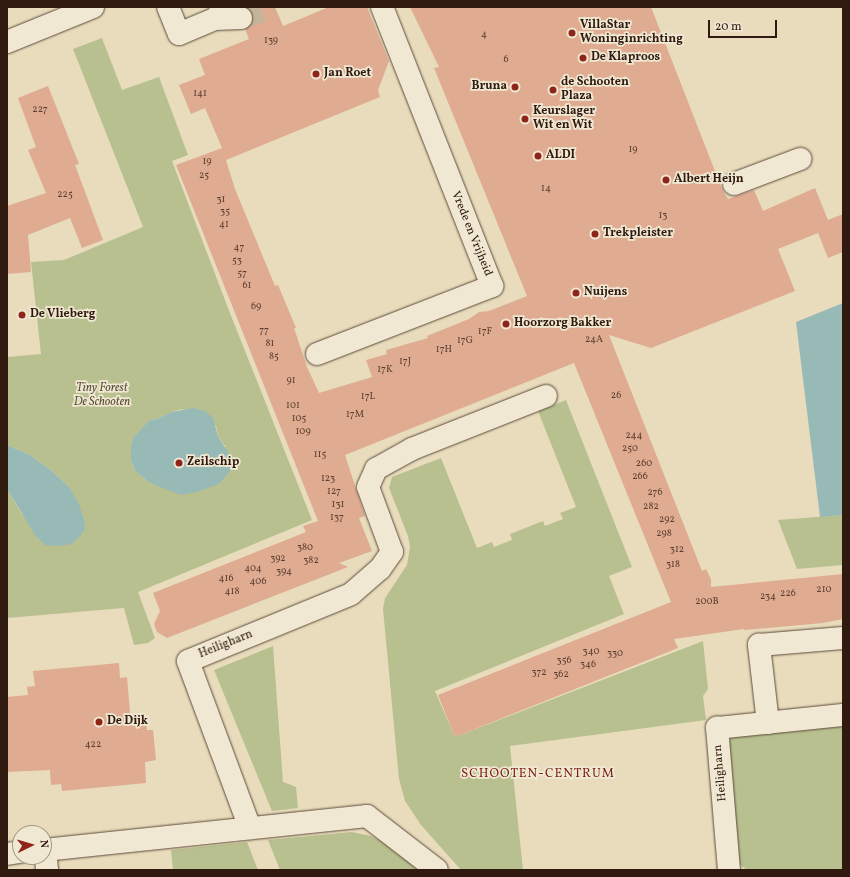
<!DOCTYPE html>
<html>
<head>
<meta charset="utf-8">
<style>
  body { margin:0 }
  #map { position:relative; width:850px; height:877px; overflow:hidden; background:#e8dcbc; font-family:Vollkorn,serif }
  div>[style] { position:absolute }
  .green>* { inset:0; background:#b8c08f }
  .water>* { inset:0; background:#98bab7 }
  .building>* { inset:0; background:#dfab91 }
  .minor-tunnel>* { height:22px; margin-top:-11px; transform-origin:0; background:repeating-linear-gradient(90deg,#c3b599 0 22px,transparent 0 33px) }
  .roads { filter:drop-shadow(0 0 1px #5e4a3a) drop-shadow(0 0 1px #5e4a3a) }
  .minor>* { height:22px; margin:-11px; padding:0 11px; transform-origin:11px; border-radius:11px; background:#f0e8d3 }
  .dots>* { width:11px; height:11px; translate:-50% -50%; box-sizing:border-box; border:2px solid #f0e8d3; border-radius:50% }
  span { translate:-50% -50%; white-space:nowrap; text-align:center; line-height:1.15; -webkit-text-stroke:3.5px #f0e8d3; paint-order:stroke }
  .number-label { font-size:10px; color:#5c3e30 }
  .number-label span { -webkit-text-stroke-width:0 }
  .poi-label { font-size:12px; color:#301a0f; font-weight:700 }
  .left { translate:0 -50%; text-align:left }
  .right { translate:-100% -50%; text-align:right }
  .street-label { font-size:12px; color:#301a0f }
  .park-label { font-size:12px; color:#594c35; font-style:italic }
  .neighbourhood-label { font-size:13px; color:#7a1f14; letter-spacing:1px }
  .frame { position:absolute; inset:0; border:8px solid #301a0f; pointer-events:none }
  .north { position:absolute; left:12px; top:825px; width:40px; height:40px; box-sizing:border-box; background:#f0e8d3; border:1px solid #a39685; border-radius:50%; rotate:85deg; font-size:11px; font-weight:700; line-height:16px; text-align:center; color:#301a0f }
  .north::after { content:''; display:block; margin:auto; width:14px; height:18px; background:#8f2418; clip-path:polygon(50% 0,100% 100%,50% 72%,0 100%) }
  .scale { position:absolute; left:708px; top:20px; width:69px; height:18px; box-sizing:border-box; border:2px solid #301a0f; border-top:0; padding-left:5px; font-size:12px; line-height:14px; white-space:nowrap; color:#301a0f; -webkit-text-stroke:3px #f0e8d3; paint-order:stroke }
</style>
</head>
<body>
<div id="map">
  <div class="green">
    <i style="clip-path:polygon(evenodd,102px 38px,122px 90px,159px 77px,188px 155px,172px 161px,228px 308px,312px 520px,138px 592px,155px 638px,148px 643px,134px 645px,124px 608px,7px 618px,7px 489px,23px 516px,69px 487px,53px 472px,30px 455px,7px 445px,7px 357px,41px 354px,31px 262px,64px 260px,143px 227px,73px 49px,102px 38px,182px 409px,216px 426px,218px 436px,226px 447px,165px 488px,150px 483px,135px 471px,131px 460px,150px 420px,157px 419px,171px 412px,182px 409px)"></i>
    <i style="clip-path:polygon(566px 400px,632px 567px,609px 576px,624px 614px,435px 691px,455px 737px,703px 641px,708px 689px,703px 696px,706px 720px,510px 746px,523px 870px,461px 870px,421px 825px,405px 801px,399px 779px,383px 609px,385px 598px,407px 565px,410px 547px,408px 536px,389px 488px,392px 477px,441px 458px,477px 548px,492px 542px,494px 547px,512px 540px,510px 534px,543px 521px,545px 526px,563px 519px,560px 513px,576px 507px,538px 411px)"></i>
    <i style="clip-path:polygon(843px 515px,843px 565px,797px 569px,778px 520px)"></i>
    <i style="clip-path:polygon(273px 646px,283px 782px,296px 787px,298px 808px,272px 811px,214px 670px)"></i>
    <i style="clip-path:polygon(843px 722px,843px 870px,747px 870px,730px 857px,726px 753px,731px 737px)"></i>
    <i style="clip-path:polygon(352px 832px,371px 836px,394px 848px,418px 868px,417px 870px,280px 870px,268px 840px)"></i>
    <i style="clip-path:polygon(247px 842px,258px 870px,173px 870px,171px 850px)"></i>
  </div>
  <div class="water">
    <i style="clip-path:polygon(843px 303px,843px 515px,820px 517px,796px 322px)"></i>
    <i style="clip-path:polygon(194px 408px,205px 411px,213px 418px,218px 436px,230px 455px,233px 467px,219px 484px,197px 492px,181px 495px,150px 483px,135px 471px,131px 460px,131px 448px,133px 438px,150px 420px,157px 419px,171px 412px)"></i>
    <i style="clip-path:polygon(7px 445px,30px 455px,53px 472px,69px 487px,79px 504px,85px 523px,84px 531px,79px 537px,71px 544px,58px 546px,45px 545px,35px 535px,7px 489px)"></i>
  </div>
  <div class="building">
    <i style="clip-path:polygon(247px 7px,275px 7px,283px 26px,329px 7px,367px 7px,389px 61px,378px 90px,380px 97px,226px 160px,225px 157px,235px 189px,275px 286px,278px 285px,296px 328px,294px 328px,307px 367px,319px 393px,372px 377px,366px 360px,387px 354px,386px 350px,428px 338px,427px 336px,469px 319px,479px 312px,489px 311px,527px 296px,434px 68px,439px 67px,410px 7px,651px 7px,722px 189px,728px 199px,754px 190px,763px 211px,815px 188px,828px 220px,843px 214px,843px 252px,828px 258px,818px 233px,778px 249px,795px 291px,651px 348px,609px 335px,702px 571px,706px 569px,711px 579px,711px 587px,843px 574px,843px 619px,823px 623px,744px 630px,744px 629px,674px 639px,678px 648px,455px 737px,438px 695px,671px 602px,574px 363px,345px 455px,365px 516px,359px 518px,372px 551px,339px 563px,348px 567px,167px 638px,157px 632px,154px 624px,160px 611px,153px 593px,306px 532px,303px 526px,318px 521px,176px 165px,222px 148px,205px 108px,191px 114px,179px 85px,205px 75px,199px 59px,249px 39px,245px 29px,252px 24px,253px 17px,251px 11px)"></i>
    <i style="clip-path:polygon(48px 86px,79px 164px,75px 165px,103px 240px,82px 248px,70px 218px,28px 235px,31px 272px,7px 274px,7px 206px,46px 193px,28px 150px,36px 147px,18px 98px)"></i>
    <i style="clip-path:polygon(119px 663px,120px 678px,127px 677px,131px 723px,146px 722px,147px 730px,153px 730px,156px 760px,145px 762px,146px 783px,62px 791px,61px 784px,51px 785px,50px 770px,7px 772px,7px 697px,28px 695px,27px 687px,35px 686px,33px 671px)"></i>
  </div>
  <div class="minor-tunnel">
    <i style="left:241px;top:18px;width:34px;rotate:-19deg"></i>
  </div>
  <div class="roads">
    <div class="minor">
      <i style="left:168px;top:7px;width:29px;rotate:68deg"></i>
      <i style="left:179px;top:34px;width:39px;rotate:-23deg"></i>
      <i style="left:215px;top:19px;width:16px;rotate:-50deg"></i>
      <i style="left:215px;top:19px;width:26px;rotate:-2deg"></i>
      <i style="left:7px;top:42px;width:93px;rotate:-22.1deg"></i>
      <i style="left:734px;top:184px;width:71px;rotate:-20.7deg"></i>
      <i style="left:317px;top:354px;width:188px;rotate:-21.2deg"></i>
      <i style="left:492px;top:286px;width:300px;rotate:-111.5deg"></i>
      <i style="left:768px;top:723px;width:79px;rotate:-96.6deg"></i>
      <i style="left:759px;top:645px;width:84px;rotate:-4.8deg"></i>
      <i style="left:250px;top:828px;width:178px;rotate:-110.4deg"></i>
      <i style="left:188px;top:661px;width:176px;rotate:-22.3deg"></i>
      <i style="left:351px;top:594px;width:38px;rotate:-41deg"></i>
      <i style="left:380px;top:569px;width:21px;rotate:-55deg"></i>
      <i style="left:392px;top:552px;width:69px;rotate:-110.3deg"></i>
      <i style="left:368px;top:487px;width:20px;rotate:-66deg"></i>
      <i style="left:376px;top:469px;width:41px;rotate:-29.1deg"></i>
      <i style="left:412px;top:449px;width:144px;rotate:-21.6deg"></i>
      <i style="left:44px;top:850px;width:325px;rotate:-6deg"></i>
      <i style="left:367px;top:816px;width:88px;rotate:37.6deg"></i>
      <i style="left:45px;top:850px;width:20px;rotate:84deg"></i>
      <i style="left:7px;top:854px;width:13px;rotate:-9deg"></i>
      <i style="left:729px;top:870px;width:143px;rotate:-94.8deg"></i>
      <i style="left:717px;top:728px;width:127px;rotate:-5.9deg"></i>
    </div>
  </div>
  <div class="dots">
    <i style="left:572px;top:33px;background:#8f2418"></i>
    <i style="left:583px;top:58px;background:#8f2418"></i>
    <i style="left:316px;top:74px;background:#8f2418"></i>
    <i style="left:515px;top:87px;background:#8f2418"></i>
    <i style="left:553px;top:90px;background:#8f2418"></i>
    <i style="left:525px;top:119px;background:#8f2418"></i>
    <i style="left:538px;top:156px;background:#8f2418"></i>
    <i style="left:666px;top:180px;background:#8f2418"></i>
    <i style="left:595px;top:234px;background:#8f2418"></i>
    <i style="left:576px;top:293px;background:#8f2418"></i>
    <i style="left:22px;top:315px;background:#8f2418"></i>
    <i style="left:506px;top:324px;background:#8f2418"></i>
    <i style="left:179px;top:463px;background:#8f2418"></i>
    <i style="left:99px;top:722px;background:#8f2418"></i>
  </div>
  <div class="number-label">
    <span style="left:484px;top:35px">4</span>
    <span style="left:271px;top:41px">139</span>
    <span style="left:506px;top:60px">6</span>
    <span style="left:200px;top:94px">141</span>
    <span style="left:40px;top:110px">227</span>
    <span style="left:633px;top:150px">19</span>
    <span style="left:207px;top:162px">19</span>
    <span style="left:204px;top:176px">25</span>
    <span style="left:546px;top:189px">14</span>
    <span style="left:65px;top:195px">225</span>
    <span style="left:221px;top:200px">31</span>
    <span style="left:225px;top:212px">35</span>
    <span style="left:663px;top:216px">13</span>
    <span style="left:224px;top:225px">41</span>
    <span style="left:239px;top:248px">47</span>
    <span style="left:237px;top:261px">53</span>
    <span style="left:242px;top:274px">57</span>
    <span style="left:247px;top:286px">61</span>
    <span style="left:256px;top:307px">69</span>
    <span style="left:264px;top:331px">77</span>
    <span style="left:485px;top:332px">17F</span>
    <span style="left:594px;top:340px">24A</span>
    <span style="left:465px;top:341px">17G</span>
    <span style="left:270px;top:344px">81</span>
    <span style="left:444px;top:350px">17H</span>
    <span style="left:274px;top:357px">85</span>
    <span style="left:405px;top:362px">17J</span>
    <span style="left:385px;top:370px">17K</span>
    <span style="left:291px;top:381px">91</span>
    <span style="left:616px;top:396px">26</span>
    <span style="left:368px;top:397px">17L</span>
    <span style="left:293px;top:406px">101</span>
    <span style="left:355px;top:415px">17M</span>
    <span style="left:299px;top:419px">105</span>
    <span style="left:303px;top:432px">109</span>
    <span style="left:634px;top:436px">244</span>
    <span style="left:630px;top:449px">250</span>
    <span style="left:320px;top:455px">115</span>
    <span style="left:644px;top:464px">260</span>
    <span style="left:640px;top:477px">266</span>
    <span style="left:328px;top:479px">123</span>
    <span style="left:334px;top:492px">127</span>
    <span style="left:655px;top:493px">276</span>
    <span style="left:338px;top:505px">131</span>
    <span style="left:651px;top:507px">282</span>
    <span style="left:337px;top:518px">137</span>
    <span style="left:667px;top:520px">292</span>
    <span style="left:664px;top:534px">298</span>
    <span style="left:305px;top:548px">380</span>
    <span style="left:677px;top:550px">312</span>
    <span style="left:278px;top:559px">392</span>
    <span style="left:311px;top:561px">382</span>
    <span style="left:673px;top:565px">318</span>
    <span style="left:253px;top:569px">404</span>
    <span style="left:284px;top:572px">394</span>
    <span style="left:226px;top:579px">416</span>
    <span style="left:258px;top:582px">406</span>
    <span style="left:824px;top:590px">210</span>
    <span style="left:232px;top:592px">418</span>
    <span style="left:788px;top:594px">226</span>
    <span style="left:768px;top:597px">234</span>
    <span style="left:707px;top:602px">200B</span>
    <span style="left:591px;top:652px">340</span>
    <span style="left:615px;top:654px">330</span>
    <span style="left:564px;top:661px">356</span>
    <span style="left:588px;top:665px">346</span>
    <span style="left:539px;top:673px">372</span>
    <span style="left:561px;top:675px">362</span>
    <span style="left:93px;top:745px">422</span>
  </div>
  <div class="poi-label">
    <span class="left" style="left:580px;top:33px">VillaStar<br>Woninginrichting</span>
    <span class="left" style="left:591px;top:58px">De Klaproos</span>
    <span class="left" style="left:324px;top:74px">Jan Roet</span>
    <span class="left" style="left:561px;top:90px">de Schooten<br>Plaza</span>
    <span class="right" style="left:507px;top:87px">Bruna</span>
    <span class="left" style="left:533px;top:119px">Keurslager<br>Wit en Wit</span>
    <span class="left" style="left:546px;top:156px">ALDI</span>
    <span class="left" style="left:674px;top:180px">Albert Heijn</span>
    <span class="left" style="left:603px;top:234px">Trekpleister</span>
    <span class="left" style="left:584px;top:293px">Nuijens</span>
    <span class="left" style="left:30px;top:315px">De Vlieberg</span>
    <span class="left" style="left:514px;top:324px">Hoorzorg Bakker</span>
    <span class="left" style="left:187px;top:463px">Zeilschip</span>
    <span class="left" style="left:107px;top:722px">De Dijk</span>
  </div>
  <div class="street-label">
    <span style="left:471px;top:234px;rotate:68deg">Vrede en Vrijheid</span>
    <span style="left:226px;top:645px;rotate:-22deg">Heiligharn</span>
    <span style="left:721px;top:773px;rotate:-95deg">Heiligharn</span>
  </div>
  <div class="park-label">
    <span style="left:102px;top:396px">Tiny Forest<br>De Schooten</span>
  </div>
  <div class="neighbourhood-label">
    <span style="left:538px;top:774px">SCHOOTEN-CENTRUM</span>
  </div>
  <div class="frame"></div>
  <div class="north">N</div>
  <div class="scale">20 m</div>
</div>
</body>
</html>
